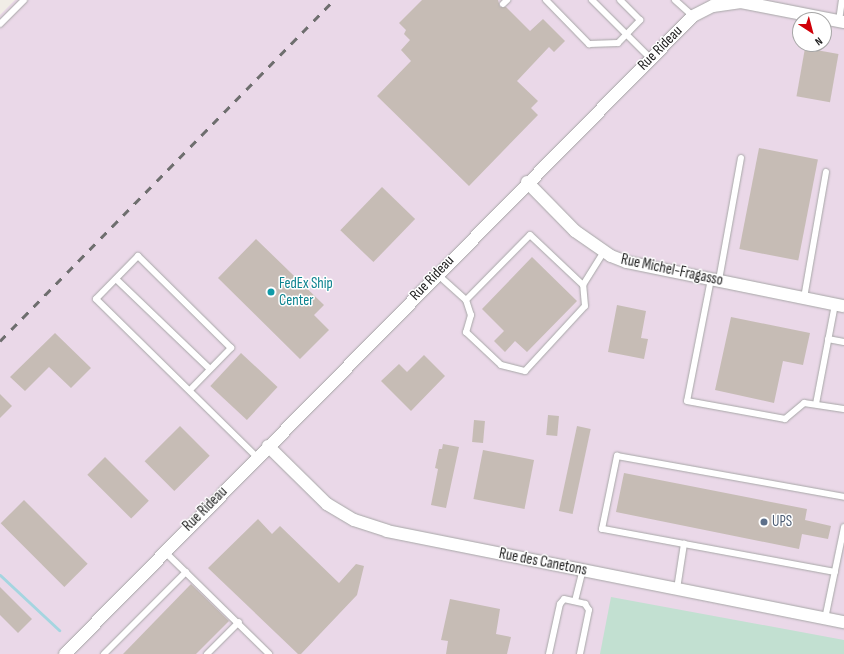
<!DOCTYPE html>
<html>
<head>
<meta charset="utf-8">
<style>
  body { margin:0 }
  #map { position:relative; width:844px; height:654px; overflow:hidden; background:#f1ede6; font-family:"Sofia Sans Condensed",sans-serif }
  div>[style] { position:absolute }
  .industrial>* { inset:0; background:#ead8e8 }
  .wetland>* { inset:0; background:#c2e0d1 }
  .stream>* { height:3px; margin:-1.5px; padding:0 1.5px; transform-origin:1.5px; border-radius:1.5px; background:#a5d5e0 }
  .building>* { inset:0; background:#c6bcb5; transform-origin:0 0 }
  .roads { filter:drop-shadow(0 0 1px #a7a7a7) drop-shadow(0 0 1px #a7a7a7) }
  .lane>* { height:6px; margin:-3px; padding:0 3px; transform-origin:3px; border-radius:3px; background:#fff }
  .street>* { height:12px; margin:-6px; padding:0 6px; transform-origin:6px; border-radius:6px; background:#fff }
  .rail>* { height:3px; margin-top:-1.5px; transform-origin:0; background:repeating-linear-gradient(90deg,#6e6e6e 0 8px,transparent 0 16px) }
  .dots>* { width:11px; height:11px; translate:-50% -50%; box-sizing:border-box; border:2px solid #fff; border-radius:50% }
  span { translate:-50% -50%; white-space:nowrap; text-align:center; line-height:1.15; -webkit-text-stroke:3px #fff; paint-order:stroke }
  .street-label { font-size:15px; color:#202020 }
  .culture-label { font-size:15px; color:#0d838f }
  .left { translate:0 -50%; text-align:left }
  .service-label { font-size:15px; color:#4e5e75 }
  .north { position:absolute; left:792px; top:12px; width:40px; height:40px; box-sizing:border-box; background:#fff; border:1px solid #a6a6a6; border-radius:50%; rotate:144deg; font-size:11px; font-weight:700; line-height:16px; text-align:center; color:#202020 }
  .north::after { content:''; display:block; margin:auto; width:14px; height:18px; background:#d00009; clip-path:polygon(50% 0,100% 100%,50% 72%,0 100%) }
</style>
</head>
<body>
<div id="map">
  <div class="industrial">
    <i style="clip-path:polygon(evenodd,15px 0,844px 0,844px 654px,0 654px,0 15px,15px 0,800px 20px,824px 20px,824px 44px,800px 44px,800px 20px)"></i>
  </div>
  <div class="wetland">
    <i style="clip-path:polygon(611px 597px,844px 640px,844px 654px,600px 654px)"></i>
  </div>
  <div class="stream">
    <i style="left:0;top:575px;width:81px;rotate:43deg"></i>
  </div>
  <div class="building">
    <i style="clip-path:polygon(422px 0,498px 0,500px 7px,506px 7px,530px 31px,543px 19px,565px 41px,554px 52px,549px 47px,517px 81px,538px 101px,531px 108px,538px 115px,469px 186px,377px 96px,411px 61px,401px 50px,410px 40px,404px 34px,406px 30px,399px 23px)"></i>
    <i style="left:805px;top:48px;width:34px;height:49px;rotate:10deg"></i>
    <i style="left:759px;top:148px;width:60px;height:103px;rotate:11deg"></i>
    <i style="left:382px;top:187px;width:46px;height:60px;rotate:44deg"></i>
    <i style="clip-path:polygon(256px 239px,324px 305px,314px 315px,329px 330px,300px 359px,218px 278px)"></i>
    <i style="clip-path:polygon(532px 257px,577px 301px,527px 352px,515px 341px,505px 352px,494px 341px,504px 331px,482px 309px)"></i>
    <i style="clip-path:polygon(617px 305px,646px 311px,641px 338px,648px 339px,644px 359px,608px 352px)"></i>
    <i style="clip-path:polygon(731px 317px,810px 333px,803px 365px,783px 361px,774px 403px,715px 390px)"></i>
    <i style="clip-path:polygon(55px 333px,91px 368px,71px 388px,49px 367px,25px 391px,10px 377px)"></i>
    <i style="left:241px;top:353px;width:50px;height:45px;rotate:43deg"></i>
    <i style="clip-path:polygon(424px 355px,445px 376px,411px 411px,381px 381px,399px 364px,407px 372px)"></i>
    <i style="clip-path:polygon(0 394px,12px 406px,0 418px)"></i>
    <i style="left:548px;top:415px;width:11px;height:20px;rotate:5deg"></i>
    <i style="left:474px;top:420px;width:11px;height:22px;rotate:5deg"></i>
    <i style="left:180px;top:426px;width:42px;height:50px;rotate:45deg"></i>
    <i style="left:577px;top:426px;width:14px;height:87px;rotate:12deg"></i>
    <i style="clip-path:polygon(443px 444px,459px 447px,446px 508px,431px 505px,438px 469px,435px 468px,439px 449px,442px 449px)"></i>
    <i style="left:483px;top:450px;width:52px;height:50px;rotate:11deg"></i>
    <i style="left:105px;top:457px;width:62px;height:25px;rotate:45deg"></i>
    <i style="clip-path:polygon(624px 473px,807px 509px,805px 520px,831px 526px,828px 539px,802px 534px,799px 549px,616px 512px)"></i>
    <i style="left:24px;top:500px;width:90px;height:33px;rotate:45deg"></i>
    <i style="clip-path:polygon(258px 519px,272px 534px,280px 526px,339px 583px,356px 564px,364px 566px,357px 595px,301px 654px,298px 654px,208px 568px)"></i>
    <i style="clip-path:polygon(191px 584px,229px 621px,196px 654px,123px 654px)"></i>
    <i style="clip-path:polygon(0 587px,32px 619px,18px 633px,0 615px)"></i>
    <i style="clip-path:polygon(450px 599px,500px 609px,496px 634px,511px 637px,507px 654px,446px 654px,448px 641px,441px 640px)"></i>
  </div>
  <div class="roads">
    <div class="lane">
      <i style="left:546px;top:0;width:62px;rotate:45.7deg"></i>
      <i style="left:589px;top:44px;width:29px;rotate:-2deg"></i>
      <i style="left:618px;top:43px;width:32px;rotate:-46deg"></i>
      <i style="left:640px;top:20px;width:28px;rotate:-135deg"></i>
      <i style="left:592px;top:0;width:82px;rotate:45deg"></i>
      <i style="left:675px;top:0;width:24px;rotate:42deg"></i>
      <i style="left:503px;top:4px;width:6px;rotate:-45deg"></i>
      <i style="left:839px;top:21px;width:21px;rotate:-82deg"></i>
      <i style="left:0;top:24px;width:34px;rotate:-45deg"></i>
      <i style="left:437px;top:274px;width:39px;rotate:42deg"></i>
      <i style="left:466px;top:300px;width:91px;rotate:-45.4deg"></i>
      <i style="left:530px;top:235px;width:73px;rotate:43.3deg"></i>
      <i style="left:583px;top:285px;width:40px;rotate:-58deg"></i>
      <i style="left:116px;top:279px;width:130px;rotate:43.8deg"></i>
      <i style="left:711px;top:279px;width:124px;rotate:101.1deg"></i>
      <i style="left:687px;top:401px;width:100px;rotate:10.4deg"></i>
      <i style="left:785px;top:419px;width:25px;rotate:-40deg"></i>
      <i style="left:804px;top:403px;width:40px;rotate:8.5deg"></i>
      <i style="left:719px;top:280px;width:124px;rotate:-79.8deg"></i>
      <i style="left:804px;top:298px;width:128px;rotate:-80.1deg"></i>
      <i style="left:466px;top:300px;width:16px;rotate:72deg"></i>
      <i style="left:471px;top:315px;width:18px;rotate:106deg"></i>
      <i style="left:466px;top:332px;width:48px;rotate:43.3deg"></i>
      <i style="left:501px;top:365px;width:25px;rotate:14deg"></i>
      <i style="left:525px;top:371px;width:88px;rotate:-47.3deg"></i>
      <i style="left:585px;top:306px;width:21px;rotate:-95deg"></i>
      <i style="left:828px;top:339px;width:16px;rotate:11deg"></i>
      <i style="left:190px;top:390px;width:59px;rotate:-45.7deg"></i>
      <i style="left:231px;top:348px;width:131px;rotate:-135.3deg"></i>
      <i style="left:138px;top:256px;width:60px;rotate:134.3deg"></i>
      <i style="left:96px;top:299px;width:226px;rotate:44.5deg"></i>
      <i style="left:816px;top:404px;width:102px;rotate:-79.2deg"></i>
      <i style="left:164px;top:551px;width:147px;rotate:44.4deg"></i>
      <i style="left:835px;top:572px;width:237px;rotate:-169.5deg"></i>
      <i style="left:602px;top:529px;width:75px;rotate:-78.4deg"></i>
      <i style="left:617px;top:456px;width:231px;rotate:10.2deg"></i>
      <i style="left:677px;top:589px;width:46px;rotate:-81.2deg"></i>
      <i style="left:575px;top:601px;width:32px;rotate:-76deg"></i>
      <i style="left:825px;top:619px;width:94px;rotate:-78.3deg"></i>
      <i style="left:104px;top:654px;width:116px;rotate:-45deg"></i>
      <i style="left:207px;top:654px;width:45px;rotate:-45deg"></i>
      <i style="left:549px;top:654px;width:51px;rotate:-77.6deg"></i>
      <i style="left:560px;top:604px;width:6px;rotate:-51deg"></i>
      <i style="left:564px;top:599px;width:22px;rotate:13deg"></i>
      <i style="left:585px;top:604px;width:7px;rotate:56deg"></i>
      <i style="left:589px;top:610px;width:45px;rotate:101.6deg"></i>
    </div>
    <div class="street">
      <i style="left:527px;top:182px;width:69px;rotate:45.6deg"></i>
      <i style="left:575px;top:231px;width:44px;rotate:34.8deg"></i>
      <i style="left:611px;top:256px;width:17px;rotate:21deg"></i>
      <i style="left:627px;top:262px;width:221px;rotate:11.5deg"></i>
      <i style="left:268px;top:446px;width:83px;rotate:44.5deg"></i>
      <i style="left:327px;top:504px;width:31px;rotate:31deg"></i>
      <i style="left:354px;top:520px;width:35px;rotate:18deg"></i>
      <i style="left:387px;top:531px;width:466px;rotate:11.3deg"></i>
      <i style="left:65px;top:654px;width:895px;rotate:-45.45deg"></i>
      <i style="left:693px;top:16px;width:22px;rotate:-27deg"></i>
      <i style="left:713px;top:6px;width:28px;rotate:-8deg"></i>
      <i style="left:741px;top:2px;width:105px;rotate:11deg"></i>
    </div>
  </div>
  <div class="rail">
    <i style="left:0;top:341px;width:477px;rotate:-45.6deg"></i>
  </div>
  <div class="dots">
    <i style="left:271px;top:292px;background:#0f9aa8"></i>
    <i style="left:764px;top:522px;background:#5c6f8a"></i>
  </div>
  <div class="street-label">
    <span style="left:660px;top:48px;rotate:-45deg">Rue Rideau</span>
    <span style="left:672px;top:270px;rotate:12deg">Rue Michel-Fragasso</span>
    <span style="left:432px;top:278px;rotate:-46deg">Rue Rideau</span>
    <span style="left:205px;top:509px;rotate:-45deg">Rue Rideau</span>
    <span style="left:543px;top:562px;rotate:11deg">Rue des Canetons</span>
  </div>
  <div class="culture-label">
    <span class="left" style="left:279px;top:292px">FedEx Ship<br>Center</span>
  </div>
  <div class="service-label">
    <span class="left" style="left:772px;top:522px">UPS</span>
  </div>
  <div class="north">N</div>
</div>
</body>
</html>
